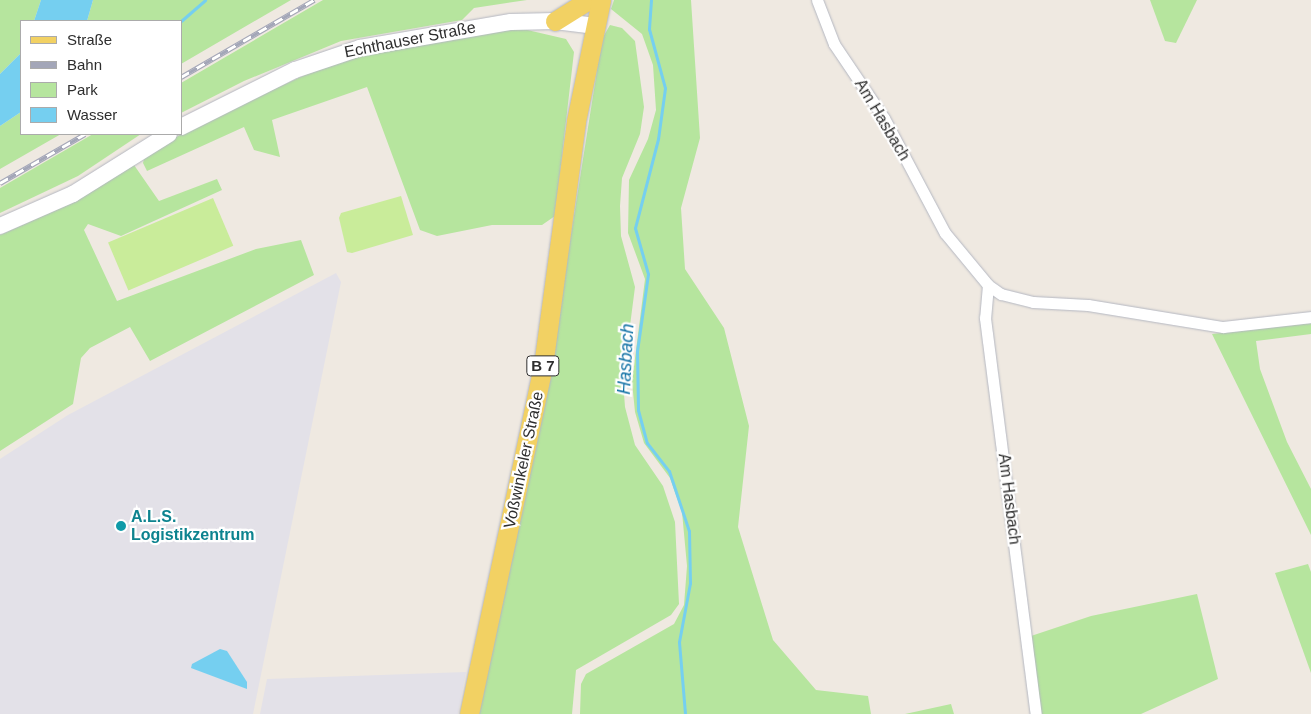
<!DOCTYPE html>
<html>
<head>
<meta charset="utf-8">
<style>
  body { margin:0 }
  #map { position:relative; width:1311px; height:714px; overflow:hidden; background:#efe9e1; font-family:Arial,sans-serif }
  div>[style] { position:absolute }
  .industrial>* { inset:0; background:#e3e1e8 }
  .green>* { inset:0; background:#b6e59e }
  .pitch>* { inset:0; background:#c9ec9a; transform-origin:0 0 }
  .water>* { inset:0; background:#75cff0 }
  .stream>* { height:3px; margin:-1.5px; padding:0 1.5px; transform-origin:1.5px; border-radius:1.5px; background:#75cff0 }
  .roads { filter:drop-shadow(0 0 1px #b4b7c1) drop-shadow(0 0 1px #b4b7c1) }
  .minor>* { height:11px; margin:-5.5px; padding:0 5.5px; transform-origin:5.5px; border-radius:5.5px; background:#fff }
  .secondary>* { height:16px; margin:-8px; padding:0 8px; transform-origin:8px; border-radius:8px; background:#fff }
  .primary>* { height:19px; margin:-9.5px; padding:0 9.5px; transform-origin:9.5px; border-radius:9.5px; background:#f2d163 }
  .rail>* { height:5px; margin-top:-2.5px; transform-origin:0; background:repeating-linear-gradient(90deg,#fff 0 9px,#a3a6b8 0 18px); box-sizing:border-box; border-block:1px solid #a3a6b8 }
  .dots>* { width:14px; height:14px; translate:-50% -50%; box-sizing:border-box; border:2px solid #fff; border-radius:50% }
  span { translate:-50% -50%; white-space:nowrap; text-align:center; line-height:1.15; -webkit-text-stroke:4.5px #fff; paint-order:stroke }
  .shield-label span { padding:1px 4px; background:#fff; border:1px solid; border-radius:4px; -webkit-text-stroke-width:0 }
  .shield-label { font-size:15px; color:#2e2e2e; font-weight:700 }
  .street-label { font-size:16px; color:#2e2e2e }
  .culture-label { font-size:16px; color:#0d838f; font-weight:700 }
  .left { translate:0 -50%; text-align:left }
  .water-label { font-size:18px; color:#0d6fa3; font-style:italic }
  .legend { position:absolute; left:20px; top:20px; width:162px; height:115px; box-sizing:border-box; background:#fff; border:1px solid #ababab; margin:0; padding:6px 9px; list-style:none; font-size:15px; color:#2e2e2e }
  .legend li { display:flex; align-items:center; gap:10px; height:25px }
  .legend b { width:25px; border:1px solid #ababab }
</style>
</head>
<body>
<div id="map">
  <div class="industrial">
    <i style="clip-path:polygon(336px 273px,341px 282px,253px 714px,0 714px,0 459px,68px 415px)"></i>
    <i style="clip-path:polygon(466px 672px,458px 714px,260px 714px,267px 679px)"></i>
  </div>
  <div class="green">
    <i style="clip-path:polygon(0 0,41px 0,34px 21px,21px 21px,21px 53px,0 74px)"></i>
    <i style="clip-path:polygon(93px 0,291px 0,181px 64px,181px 21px,87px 21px)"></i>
    <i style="clip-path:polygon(323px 0,527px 0,474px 8px,462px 20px,341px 41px,244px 81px,181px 113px,181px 83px)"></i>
    <i style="clip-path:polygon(614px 0,691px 0,700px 138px,681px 208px,685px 269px,724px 328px,749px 426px,738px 527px,773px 640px,816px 690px,868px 696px,871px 714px,580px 714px,581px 684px,586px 674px,674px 624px,684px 605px,687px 566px,682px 512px,670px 478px,644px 443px,635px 412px,632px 382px,645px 279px,628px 233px,629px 180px,648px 139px,656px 110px,653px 65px,642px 34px,611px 9px)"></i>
    <i style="clip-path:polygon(1150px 0,1197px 0,1176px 43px,1165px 41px)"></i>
    <i style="clip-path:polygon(610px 25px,622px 28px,635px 41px,644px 107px,640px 134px,622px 178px,620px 206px,621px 236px,635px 287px,623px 380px,625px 407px,635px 445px,663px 486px,675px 522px,679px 604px,671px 615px,576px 670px,572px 714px,476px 714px,551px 361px,602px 39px)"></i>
    <i style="clip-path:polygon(523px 29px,566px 39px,574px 52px,555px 216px,542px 225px,492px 225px,437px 236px,420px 230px,367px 87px,272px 120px,280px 157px,254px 150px,244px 127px,147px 171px,143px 163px,145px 154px,213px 117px,340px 59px,454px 36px)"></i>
    <i style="clip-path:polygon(21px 112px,21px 134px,61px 134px,0 169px,0 126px)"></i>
    <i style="clip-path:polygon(93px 134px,141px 134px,78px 176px,0 213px,0 188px)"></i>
    <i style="clip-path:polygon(134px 165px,159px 201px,217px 179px,222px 190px,121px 236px,88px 224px,84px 230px,117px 301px,256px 249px,301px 240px,314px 275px,150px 361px,130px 327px,90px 348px,81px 358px,73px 404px,0 451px,0 235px,74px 202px)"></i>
    <i style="clip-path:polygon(1311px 323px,1311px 334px,1256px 341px,1260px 369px,1287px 442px,1311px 489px,1311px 535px,1212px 334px)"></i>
    <i style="clip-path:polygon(1308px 564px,1311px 572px,1311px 673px,1275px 573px)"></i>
    <i style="clip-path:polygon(1197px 594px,1218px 679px,1141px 714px,1037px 714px,1031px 636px,1091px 616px)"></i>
    <i style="clip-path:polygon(951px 704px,954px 714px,905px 714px)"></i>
  </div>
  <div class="pitch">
    <i style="clip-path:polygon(401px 196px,413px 235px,352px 253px,347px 252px,339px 218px,341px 213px)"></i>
    <i style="left:213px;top:198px;width:52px;height:114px;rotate:67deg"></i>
  </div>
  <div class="water">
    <i style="clip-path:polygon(41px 0,93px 0,87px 21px,34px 21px)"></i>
    <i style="clip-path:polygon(21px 53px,21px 112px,0 126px,0 74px)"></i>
    <i style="clip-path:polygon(220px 649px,227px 651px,247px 682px,247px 689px,191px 668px,192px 664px)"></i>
  </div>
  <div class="stream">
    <i style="left:651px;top:0;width:29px;rotate:94deg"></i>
    <i style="left:649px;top:29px;width:61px;rotate:74.8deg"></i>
    <i style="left:665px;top:88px;width:51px;rotate:97.8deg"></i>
    <i style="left:658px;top:139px;width:92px;rotate:104.5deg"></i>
    <i style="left:635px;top:228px;width:48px;rotate:74.2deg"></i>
    <i style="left:648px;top:274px;width:78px;rotate:98.1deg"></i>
    <i style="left:637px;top:351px;width:59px;rotate:89deg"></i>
    <i style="left:638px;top:410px;width:34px;rotate:75deg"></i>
    <i style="left:647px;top:443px;width:36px;rotate:52deg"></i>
    <i style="left:669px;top:471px;width:63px;rotate:71.6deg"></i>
    <i style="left:689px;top:531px;width:52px;rotate:88.9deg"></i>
    <i style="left:690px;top:583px;width:60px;rotate:100.6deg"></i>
    <i style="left:679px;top:642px;width:72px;rotate:85.2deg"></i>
    <i style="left:181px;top:21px;width:32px;rotate:-41deg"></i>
  </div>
  <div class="roads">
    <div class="minor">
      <i style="left:817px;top:0;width:47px;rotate:68.9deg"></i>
      <i style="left:834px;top:44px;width:89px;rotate:56deg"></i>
      <i style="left:884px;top:118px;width:130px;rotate:62.1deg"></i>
      <i style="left:945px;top:233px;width:67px;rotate:50.4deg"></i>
      <i style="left:988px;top:285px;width:16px;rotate:35deg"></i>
      <i style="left:1001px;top:294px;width:33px;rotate:14deg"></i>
      <i style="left:1033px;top:302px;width:55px;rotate:3.1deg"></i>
      <i style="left:1088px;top:305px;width:137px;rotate:9.3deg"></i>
      <i style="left:1223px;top:327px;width:89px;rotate:-6.5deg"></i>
      <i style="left:988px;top:285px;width:33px;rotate:95deg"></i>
      <i style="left:985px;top:318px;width:399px;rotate:82.7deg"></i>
    </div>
    <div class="secondary">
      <i style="left:181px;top:127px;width:127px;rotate:-26.6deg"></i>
      <i style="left:295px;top:70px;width:69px;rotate:-18.7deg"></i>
      <i style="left:360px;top:48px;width:153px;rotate:-9.8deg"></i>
      <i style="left:511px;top:22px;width:44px;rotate:-1.3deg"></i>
      <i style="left:555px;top:21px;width:39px;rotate:7deg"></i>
      <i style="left:0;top:226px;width:80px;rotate:-23.7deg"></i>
      <i style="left:73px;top:194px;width:113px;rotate:-32deg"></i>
    </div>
    <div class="primary">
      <i style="left:555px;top:21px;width:40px;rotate:-32deg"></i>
      <i style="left:469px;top:714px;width:356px;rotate:-78deg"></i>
      <i style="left:543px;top:366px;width:247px;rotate:-82.3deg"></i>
      <i style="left:576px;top:121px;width:124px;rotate:-78.3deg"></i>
    </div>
  </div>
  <div class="rail">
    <i style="left:181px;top:77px;width:154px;rotate:-30.1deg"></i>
    <i style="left:0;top:183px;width:98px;rotate:-30deg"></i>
  </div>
  <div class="dots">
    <i style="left:121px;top:526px;background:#0f9aa8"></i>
  </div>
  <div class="shield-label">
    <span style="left:543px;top:366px">B 7</span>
  </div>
  <div class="street-label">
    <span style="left:410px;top:40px;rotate:-11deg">Echthauser Straße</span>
    <span style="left:882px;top:120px;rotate:59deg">Am Hasbach</span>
    <span style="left:524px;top:460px;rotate:-78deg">Voßwinkeler Straße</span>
    <span style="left:1009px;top:499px;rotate:83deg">Am Hasbach</span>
  </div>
  <div class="culture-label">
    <span class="left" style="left:131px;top:526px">A.L.S.<br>Logistikzentrum</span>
  </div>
  <div class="water-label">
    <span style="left:626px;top:359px;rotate:-87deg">Hasbach</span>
  </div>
  <ul class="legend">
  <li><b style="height:6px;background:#f2d163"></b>Straße</li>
  <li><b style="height:6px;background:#a3a6b8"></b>Bahn</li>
  <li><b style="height:14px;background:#b6e59e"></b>Park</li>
  <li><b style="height:14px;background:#75cff0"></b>Wasser</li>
  </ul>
</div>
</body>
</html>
